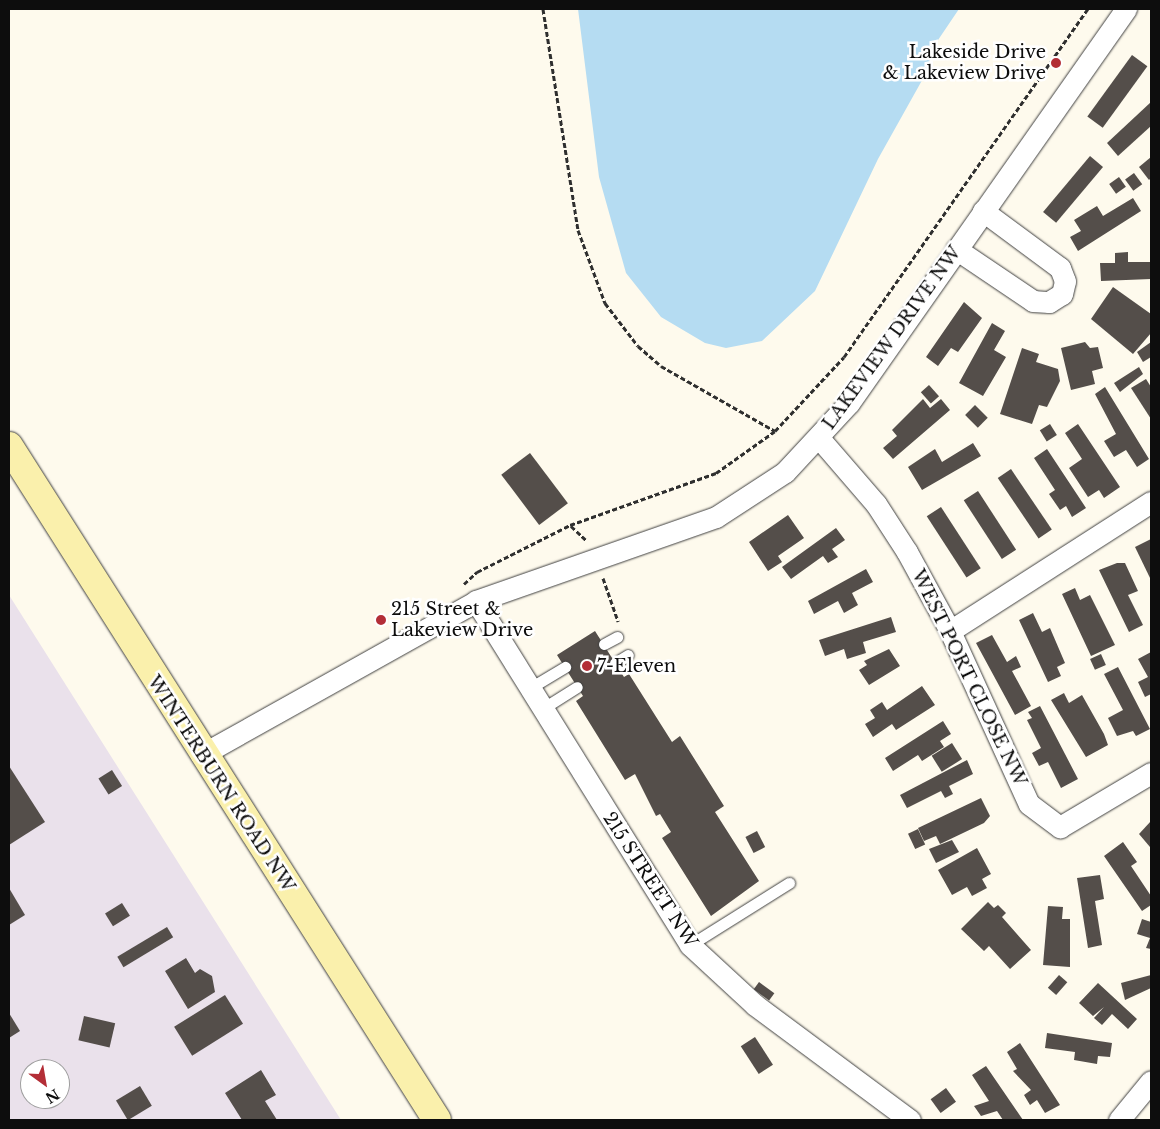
<!DOCTYPE html>
<html>
<head>
<meta charset="utf-8">
<style>
  body { margin:0 }
  #map { position:relative; width:1160px; height:1129px; overflow:hidden; background:#fefaed; font-family:"Libre Baskerville",serif }
  div>[style] { position:absolute }
  .industrial>* { inset:0; background:#eae1eb }
  .water>* { inset:0; background:#b5dcf2 }
  .building>* { inset:0; background:#544e4a; transform-origin:0 0 }
  .path>* { height:3px; margin-top:-1.5px; transform-origin:0; background:repeating-linear-gradient(90deg,#2f2f2f 0 5px,transparent 0 7.5px) }
  .roads { filter:drop-shadow(0 0 1px #404040) drop-shadow(0 0 1px #404040) }
  .service>* { height:11px; margin:-5.5px; padding:0 5.5px; transform-origin:5.5px; border-radius:5.5px; background:#fff }
  .minor>* { height:21px; margin:-10.5px; padding:0 10.5px; transform-origin:10.5px; border-radius:10.5px; background:#fff }
  .secondary>* { height:28px; margin:-14px; padding:0 14px; transform-origin:14px; border-radius:14px; background:#faf0ac }
  .dots>* { width:14px; height:14px; translate:-50% -50%; box-sizing:border-box; border:2px solid #fff; border-radius:50% }
  span { translate:-50% -50%; white-space:nowrap; text-align:center; line-height:1.15; -webkit-text-stroke:5px #fff; paint-order:stroke }
  .poi-label { font-size:18px; color:#0d0d0d }
  .right { translate:-100% -50%; text-align:right }
  .left { translate:0 -50%; text-align:left }
  .street-label { font-size:18px; color:#0d0d0d }
  .frame { position:absolute; inset:0; border:10px solid #0d0d0d; pointer-events:none }
  .north { position:absolute; left:20px; top:1059px; width:50px; height:50px; box-sizing:border-box; background:#fff; border:1px solid #9e9e9e; border-radius:50%; rotate:148deg; font-size:14px; font-weight:700; line-height:20px; text-align:center; color:#0d0d0d }
  .north::after { content:''; display:block; margin:auto; width:18px; height:22px; background:#b32e37; clip-path:polygon(50% 0,100% 100%,50% 72%,0 100%) }
</style>
</head>
<body>
<div id="map">
  <div class="industrial">
    <i style="clip-path:polygon(evenodd,9px 595px,341px 1120px,9px 1120px,9px 595px,30px 1069px,60px 1069px,60px 1099px,30px 1099px,30px 1069px)"></i>
  </div>
  <div class="water">
    <i style="clip-path:polygon(578px 9px,959px 9px,936px 43px,925px 75px,878px 159px,815px 291px,762px 341px,726px 348px,705px 343px,661px 317px,626px 273px,599px 177px)"></i>
  </div>
  <div class="building">
    <i style="left:1132px;top:55px;width:19px;height:76px;rotate:36deg"></i>
    <i style="clip-path:polygon(1151px 102px,1151px 126px,1118px 156px,1107px 143px)"></i>
    <i style="left:1090px;top:156px;width:17px;height:73px;rotate:40deg"></i>
    <i style="clip-path:polygon(1151px 157px,1151px 178px,1149px 180px,1139px 167px)"></i>
    <i style="left:1134px;top:173px;width:14px;height:11px;rotate:54deg"></i>
    <i style="left:1119px;top:177px;width:12px;height:12px;rotate:55deg"></i>
    <i style="clip-path:polygon(1133px 198px,1141px 211px,1078px 251px,1070px 237px,1081px 231px,1074px 220px,1097px 206px,1103px 216px)"></i>
    <i style="clip-path:polygon(1128px 252px,1128px 262px,1151px 262px,1151px 279px,1101px 281px,1100px 263px,1115px 263px,1115px 253px)"></i>
    <i style="clip-path:polygon(1113px 287px,1151px 314px,1151px 333px,1133px 354px,1091px 319px)"></i>
    <i style="clip-path:polygon(964px 302px,982px 318px,958px 352px,951px 348px,938px 366px,926px 357px)"></i>
    <i style="clip-path:polygon(992px 323px,1005px 331px,994px 350px,1006px 357px,983px 396px,959px 383px)"></i>
    <i style="clip-path:polygon(1085px 342px,1090px 348px,1098px 347px,1103px 368px,1092px 371px,1095px 384px,1071px 390px,1061px 348px)"></i>
    <i style="clip-path:polygon(1151px 342px,1151px 357px,1143px 362px,1137px 352px)"></i>
    <i style="clip-path:polygon(1022px 348px,1039px 354px,1036px 362px,1058px 369px,1060px 381px,1047px 407px,1039px 405px,1032px 424px,1000px 414px)"></i>
    <i style="clip-path:polygon(1139px 367px,1143px 374px,1120px 392px,1114px 383px)"></i>
    <i style="clip-path:polygon(1146px 379px,1151px 387px,1151px 419px,1131px 388px)"></i>
    <i style="left:929px;top:385px;width:15px;height:11px;rotate:48deg"></i>
    <i style="clip-path:polygon(1105px 387px,1149px 459px,1137px 467px,1126px 450px,1114px 457px,1104px 441px,1116px 434px,1095px 394px)"></i>
    <i style="clip-path:polygon(923px 399px,930px 408px,941px 399px,950px 410px,893px 459px,883px 448px,897px 436px,892px 430px)"></i>
    <i style="left:975px;top:405px;width:18px;height:14px;rotate:45deg"></i>
    <i style="left:1050px;top:424px;width:13px;height:12px;rotate:58deg"></i>
    <i style="clip-path:polygon(1078px 424px,1120px 487px,1104px 498px,1099px 490px,1088px 497px,1069px 468px,1082px 459px,1065px 433px)"></i>
    <i style="clip-path:polygon(973px 443px,981px 456px,922px 490px,908px 467px,935px 449px,942px 462px)"></i>
    <i style="clip-path:polygon(1047px 449px,1086px 508px,1072px 517px,1066px 506px,1060px 510px,1049px 494px,1055px 490px,1034px 458px)"></i>
    <i style="left:530px;top:453px;width:63px;height:36px;rotate:53deg"></i>
    <i style="left:1011px;top:469px;width:73px;height:16px;rotate:56deg"></i>
    <i style="left:978px;top:491px;width:70px;height:17px;rotate:57deg"></i>
    <i style="left:941px;top:507px;width:73px;height:17px;rotate:57deg"></i>
    <i style="clip-path:polygon(788px 515px,804px 538px,778px 556px,782px 562px,768px 571px,749px 542px)"></i>
    <i style="clip-path:polygon(836px 528px,845px 540px,832px 549px,838px 557px,828px 563px,823px 556px,791px 579px,782px 567px)"></i>
    <i style="clip-path:polygon(1151px 539px,1151px 580px,1135px 547px)"></i>
    <i style="clip-path:polygon(1117px 563px,1125px 563px,1138px 591px,1128px 595px,1143px 625px,1129px 632px,1099px 570px)"></i>
    <i style="clip-path:polygon(866px 569px,873px 582px,852px 593px,858px 605px,844px 613px,838px 601px,814px 614px,808px 601px)"></i>
    <i style="clip-path:polygon(1075px 588px,1080px 600px,1090px 595px,1115px 645px,1091px 656px,1062px 594px)"></i>
    <i style="clip-path:polygon(1033px 613px,1042px 632px,1050px 628px,1065px 663px,1057px 667px,1061px 676px,1048px 682px,1019px 620px)"></i>
    <i style="clip-path:polygon(891px 617px,896px 632px,863px 642px,866px 653px,847px 659px,844px 649px,825px 656px,819px 640px)"></i>
    <i style="clip-path:polygon(595px 631px,624px 677px,629px 674px,672px 742px,680px 736px,724px 806px,715px 812px,759px 881px,711px 916px,662px 838px,671px 832px,660px 814px,656px 816px,635px 774px,625px 780px,576px 701px,583px 696px,557px 655px)"></i>
    <i style="clip-path:polygon(992px 635px,1007px 662px,1016px 656px,1021px 667px,1012px 671px,1031px 706px,1015px 715px,976px 643px)"></i>
    <i style="clip-path:polygon(889px 649px,900px 666px,869px 685px,859px 670px,867px 665px,864px 661px)"></i>
    <i style="clip-path:polygon(1151px 652px,1151px 694px,1145px 697px,1138px 682px,1148px 677px,1138px 659px)"></i>
    <i style="left:1101px;top:654px;width:12px;height:12px;rotate:66deg"></i>
    <i style="clip-path:polygon(1118px 667px,1150px 729px,1136px 736px,1133px 731px,1117px 736px,1108px 718px,1123px 710px,1104px 674px)"></i>
    <i style="clip-path:polygon(922px 686px,935px 705px,896px 730px,892px 724px,873px 737px,865px 724px,875px 718px,870px 710px,882px 702px,887px 710px)"></i>
    <i style="clip-path:polygon(1064px 693px,1069px 703px,1082px 695px,1104px 734px,1108px 745px,1086px 757px,1051px 700px)"></i>
    <i style="clip-path:polygon(1040px 706px,1078px 779px,1061px 788px,1048px 762px,1039px 766px,1032px 753px,1041px 748px,1027px 720px,1032px 718px,1028px 712px)"></i>
    <i style="clip-path:polygon(943px 721px,951px 734px,940px 741px,944px 747px,922px 761px,918px 755px,893px 771px,885px 758px)"></i>
    <i style="left:952px;top:743px;width:19px;height:24px;rotate:58deg"></i>
    <i style="clip-path:polygon(967px 760px,973px 774px,949px 786px,953px 794px,945px 798px,941px 791px,907px 808px,900px 795px)"></i>
    <i style="clip-path:polygon(9px 766px,45px 822px,9px 845px)"></i>
    <i style="left:112px;top:770px;width:19px;height:16px;rotate:58deg"></i>
    <i style="clip-path:polygon(981px 798px,990px 816px,984px 823px,940px 844px,936px 836px,924px 841px,918px 828px)"></i>
    <i style="clip-path:polygon(1151px 821px,1151px 846px,1150px 847px,1139px 834px)"></i>
    <i style="left:918px;top:829px;width:17px;height:11px;rotate:65deg"></i>
    <i style="left:757px;top:831px;width:18px;height:13px;rotate:63deg"></i>
    <i style="clip-path:polygon(952px 840px,959px 852px,936px 863px,929px 849px)"></i>
    <i style="clip-path:polygon(1123px 842px,1137px 862px,1131px 866px,1151px 896px,1151px 905px,1142px 911px,1104px 856px)"></i>
    <i style="clip-path:polygon(977px 848px,991px 874px,982px 879px,987px 888px,972px 896px,967px 887px,952px 895px,938px 870px)"></i>
    <i style="clip-path:polygon(1100px 875px,1104px 899px,1095px 901px,1102px 945px,1088px 948px,1077px 878px)"></i>
    <i style="clip-path:polygon(9px 888px,25px 915px,9px 925px)"></i>
    <i style="clip-path:polygon(988px 902px,994px 908px,998px 905px,1006px 913px,1002px 917px,1031px 950px,1010px 969px,989px 946px,984px 951px,961px 929px)"></i>
    <i style="left:122px;top:903px;width:15px;height:20px;rotate:58deg"></i>
    <i style="clip-path:polygon(1048px 906px,1063px 907px,1062px 919px,1070px 919px,1070px 967px,1043px 965px)"></i>
    <i style="clip-path:polygon(1142px 919px,1151px 922px,1151px 949px,1146px 948px,1150px 938px,1137px 934px)"></i>
    <i style="left:167px;top:927px;width:12px;height:58px;rotate:59deg"></i>
    <i style="clip-path:polygon(186px 958px,195px 973px,200px 969px,212px 976px,215px 992px,188px 1009px,165px 971px)"></i>
    <i style="left:1059px;top:975px;width:11px;height:17px;rotate:41deg"></i>
    <i style="clip-path:polygon(1151px 975px,1151px 988px,1125px 1000px,1121px 983px)"></i>
    <i style="left:759px;top:982px;width:19px;height:9px;rotate:36deg"></i>
    <i style="clip-path:polygon(1098px 983px,1137px 1019px,1128px 1029px,1112px 1014px,1102px 1025px,1094px 1018px,1104px 1007px,1093px 1016px,1079px 1003px)"></i>
    <i style="left:225px;top:995px;width:34px;height:60px;rotate:58deg"></i>
    <i style="clip-path:polygon(9px 1013px,20px 1031px,9px 1038px)"></i>
    <i style="left:84px;top:1016px;width:32px;height:25px;rotate:13deg"></i>
    <i style="clip-path:polygon(1047px 1033px,1112px 1043px,1110px 1057px,1098px 1056px,1097px 1064px,1074px 1060px,1075px 1052px,1045px 1048px)"></i>
    <i style="left:755px;top:1037px;width:33px;height:17px;rotate:57deg"></i>
    <i style="clip-path:polygon(1020px 1043px,1060px 1105px,1045px 1113px,1037px 1100px,1030px 1105px,1024px 1095px,1031px 1090px,1013px 1071px,1017px 1069px,1007px 1052px)"></i>
    <i style="clip-path:polygon(986px 1066px,1023px 1120px,1003px 1120px,997px 1111px,981px 1116px,974px 1106px,989px 1101px,972px 1075px)"></i>
    <i style="clip-path:polygon(261px 1070px,276px 1095px,265px 1101px,277px 1120px,242px 1120px,225px 1093px)"></i>
    <i style="left:140px;top:1086px;width:23px;height:28px;rotate:59deg"></i>
    <i style="left:946px;top:1088px;width:17px;height:19px;rotate:54deg"></i>
  </div>
  <div class="path">
    <i style="left:543px;top:9px;width:224px;rotate:81deg"></i>
    <i style="left:578px;top:230px;width:78px;rotate:69.7deg"></i>
    <i style="left:605px;top:303px;width:54px;rotate:52.5deg"></i>
    <i style="left:638px;top:346px;width:30px;rotate:41deg"></i>
    <i style="left:661px;top:366px;width:131px;rotate:29.7deg"></i>
    <i style="left:571px;top:526px;width:21px;rotate:43deg"></i>
    <i style="left:603px;top:578px;width:46px;rotate:70.8deg"></i>
    <i style="left:464px;top:584px;width:18px;rotate:-43deg"></i>
    <i style="left:477px;top:572px;width:104px;rotate:-26.8deg"></i>
    <i style="left:570px;top:525px;width:155px;rotate:-19.6deg"></i>
    <i style="left:716px;top:473px;width:72px;rotate:-35.4deg"></i>
    <i style="left:775px;top:431px;width:101px;rotate:-47deg"></i>
    <i style="left:844px;top:357px;width:425px;rotate:-55deg"></i>
  </div>
  <div class="roads">
    <div class="service">
      <i style="left:604px;top:644px;width:15px;rotate:-28deg"></i>
      <i style="left:615px;top:663px;width:15px;rotate:-32deg"></i>
      <i style="left:530px;top:688px;width:41px;rotate:-31deg"></i>
      <i style="left:542px;top:709px;width:41px;rotate:-32.2deg"></i>
      <i style="left:690px;top:945px;width:117px;rotate:-32.1deg"></i>
    </div>
    <div class="minor">
      <i style="left:956px;top:249px;width:93px;rotate:34deg"></i>
      <i style="left:1033px;top:301px;width:16px;rotate:4deg"></i>
      <i style="left:1049px;top:302px;width:15px;rotate:-32deg"></i>
      <i style="left:1062px;top:294px;width:13px;rotate:-77deg"></i>
      <i style="left:1065px;top:281px;width:14px;rotate:-111deg"></i>
      <i style="left:1060px;top:268px;width:96px;rotate:-143.5deg"></i>
      <i style="left:819px;top:438px;width:87px;rotate:49.2deg"></i>
      <i style="left:876px;top:504px;width:57px;rotate:57.1deg"></i>
      <i style="left:907px;top:552px;width:90px;rotate:61.4deg"></i>
      <i style="left:950px;top:631px;width:190px;rotate:65.5deg"></i>
      <i style="left:1029px;top:804px;width:39px;rotate:37deg"></i>
      <i style="left:1060px;top:827px;width:106px;rotate:-30.7deg"></i>
      <i style="left:476px;top:601px;width:405px;rotate:58.1deg"></i>
      <i style="left:690px;top:945px;width:88px;rotate:42.7deg"></i>
      <i style="left:755px;top:1005px;width:193px;rotate:36.6deg"></i>
      <i style="left:950px;top:631px;width:239px;rotate:-32.7deg"></i>
      <i style="left:201px;top:755px;width:315px;rotate:-29.2deg"></i>
      <i style="left:476px;top:601px;width:254px;rotate:-19.3deg"></i>
      <i style="left:716px;top:517px;width:82px;rotate:-33.1deg"></i>
      <i style="left:785px;top:472px;width:94px;rotate:-47.2deg"></i>
      <i style="left:849px;top:403px;width:482px;rotate:-54.9deg"></i>
      <i style="left:1119px;top:1120px;width:50px;rotate:-50.6deg"></i>
    </div>
    <div class="secondary">
      <i style="left:9px;top:446px;width:798px;rotate:57.58deg"></i>
    </div>
  </div>
  <div class="dots">
    <i style="left:1056px;top:63px;background:#b32e37"></i>
    <i style="left:381px;top:620px;background:#b32e37"></i>
    <i style="left:587px;top:666px;background:#b32e37"></i>
  </div>
  <div class="poi-label">
    <span class="right" style="left:1046px;top:63px">Lakeside Drive<br>&amp; Lakeview Drive</span>
    <span class="left" style="left:391px;top:620px">215 Street &amp;<br>Lakeview Drive</span>
    <span class="left" style="left:597px;top:666px">7-Eleven</span>
  </div>
  <div class="street-label">
    <span style="left:892px;top:338px;rotate:-54deg">LAKEVIEW DRIVE NW</span>
    <span style="left:969px;top:678px;rotate:64deg">WEST PORT CLOSE NW</span>
    <span style="left:221px;top:784px;rotate:57deg">WINTERBURN ROAD NW</span>
    <span style="left:650px;top:880px;rotate:57deg">215 STREET NW</span>
  </div>
  <div class="frame"></div>
  <div class="north">N</div>
</div>
</body>
</html>
